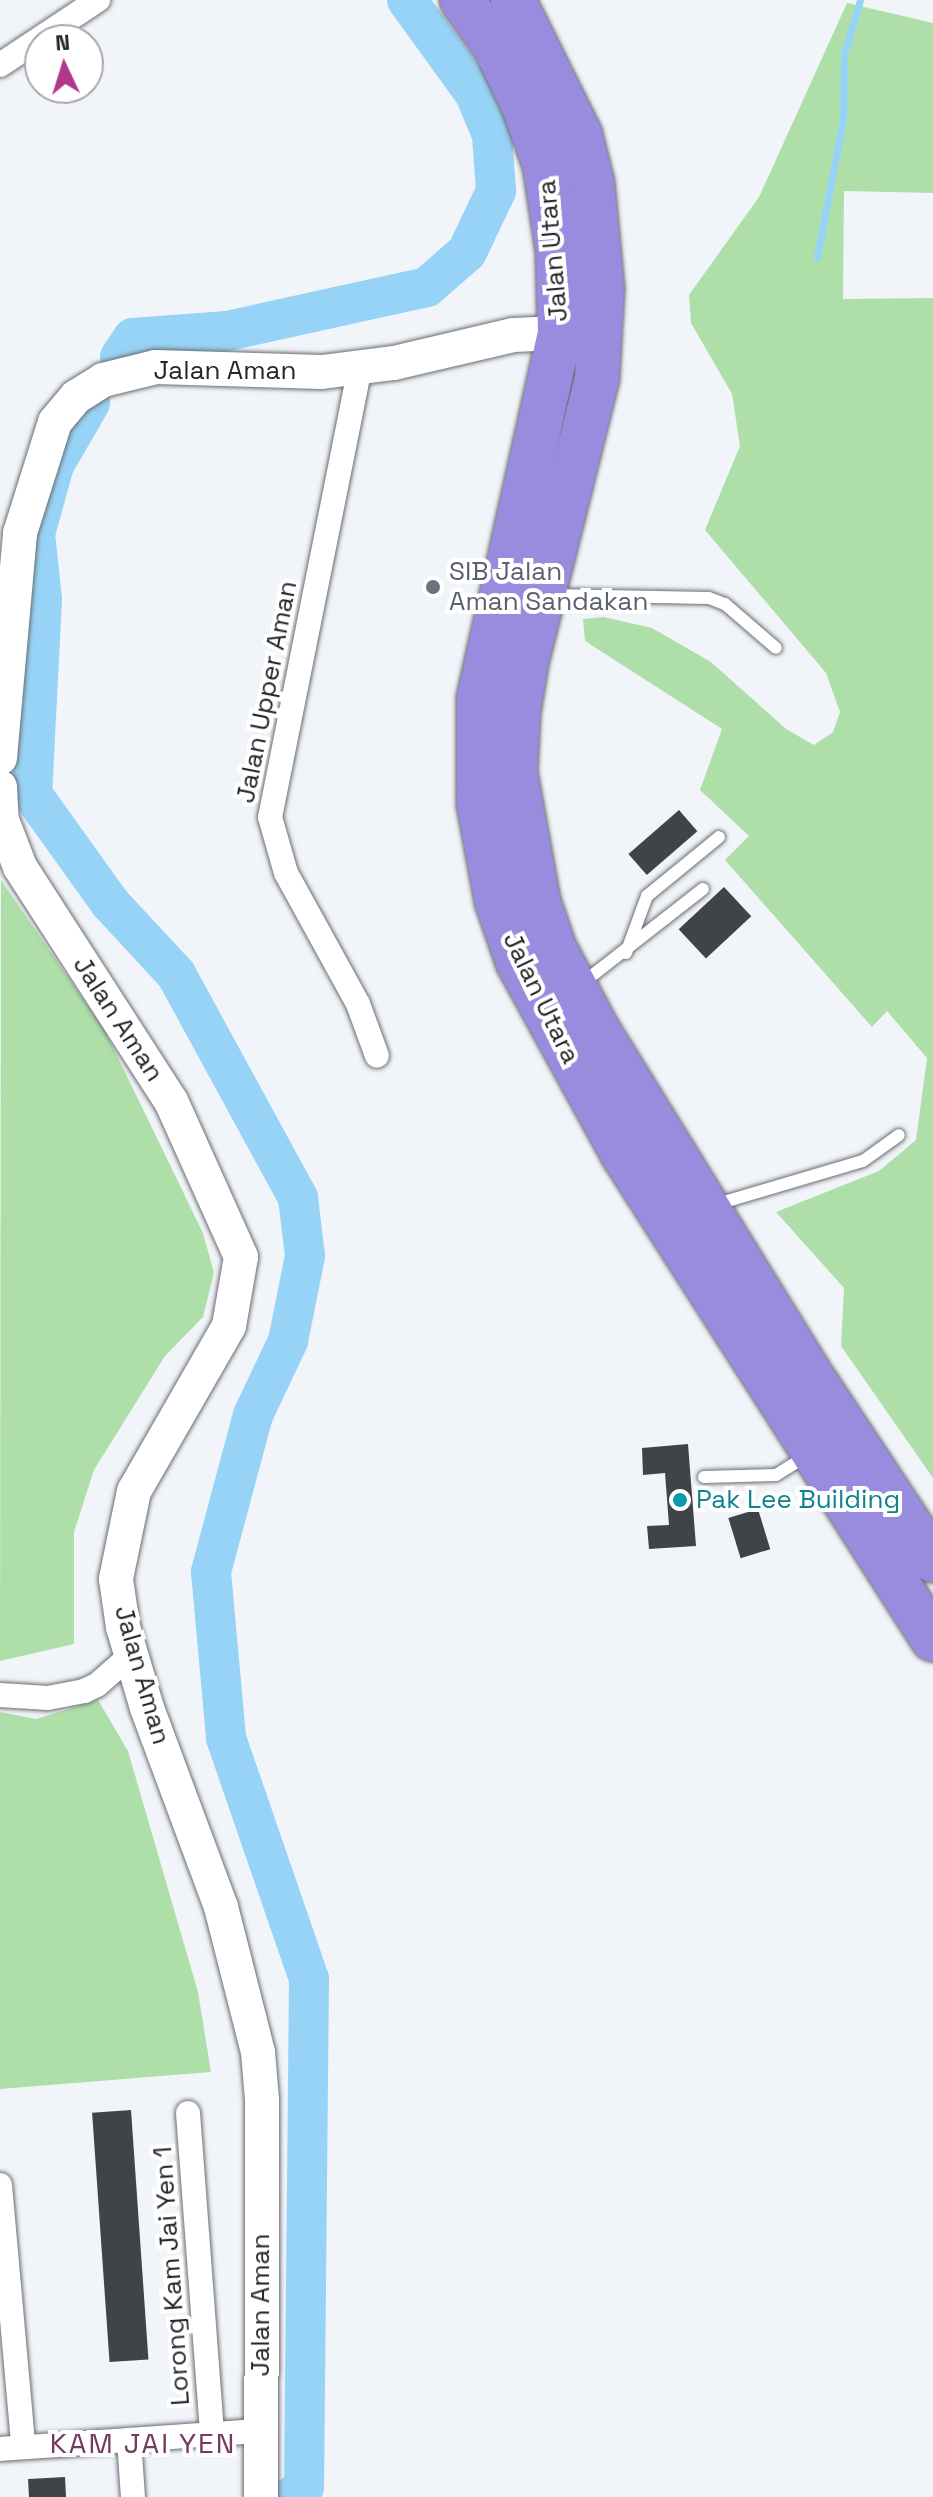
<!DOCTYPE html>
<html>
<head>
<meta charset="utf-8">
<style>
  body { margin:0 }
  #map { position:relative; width:933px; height:2497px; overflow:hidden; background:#f1f5fa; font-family:"Space Grotesk",sans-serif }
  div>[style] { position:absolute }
  .green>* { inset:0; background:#afdfa9 }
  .stream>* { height:7px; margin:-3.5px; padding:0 3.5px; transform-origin:3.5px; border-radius:3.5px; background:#97d3f7 }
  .river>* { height:40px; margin:-20px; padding:0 20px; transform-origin:20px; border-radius:20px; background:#97d3f7 }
  .building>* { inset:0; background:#414447; transform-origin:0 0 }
  .roads { filter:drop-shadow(0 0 2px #6a6d72) drop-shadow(0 0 2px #6a6d72) }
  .lane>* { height:12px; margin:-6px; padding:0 6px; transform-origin:6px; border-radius:6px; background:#fff }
  .street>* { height:24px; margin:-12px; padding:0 12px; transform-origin:12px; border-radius:12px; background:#fff }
  .secondary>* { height:34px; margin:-17px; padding:0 17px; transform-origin:17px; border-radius:17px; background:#fff }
  .highway>* { height:44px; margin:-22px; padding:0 22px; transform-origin:22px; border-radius:22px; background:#998cdf }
  .dots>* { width:22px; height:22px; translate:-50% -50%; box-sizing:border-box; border:4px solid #fff; border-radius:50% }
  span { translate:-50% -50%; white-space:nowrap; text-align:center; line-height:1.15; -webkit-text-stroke:8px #fff; paint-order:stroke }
  .street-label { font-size:26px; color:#252628 }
  .worship-label { font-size:26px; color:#5b616d }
  .left { translate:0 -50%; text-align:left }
  .culture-label { font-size:26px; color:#0d838f }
  .neighbourhood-label { font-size:28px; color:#763960; letter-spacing:2px }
  .north { position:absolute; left:24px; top:24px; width:80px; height:80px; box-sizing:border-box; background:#fff; border:2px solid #a8a8a9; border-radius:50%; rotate:356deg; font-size:22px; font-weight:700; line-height:32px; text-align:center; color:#252628 }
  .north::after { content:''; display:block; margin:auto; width:28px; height:36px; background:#b1378a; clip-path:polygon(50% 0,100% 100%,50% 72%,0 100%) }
</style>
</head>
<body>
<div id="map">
  <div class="green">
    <i style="clip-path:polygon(847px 3px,933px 23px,933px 193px,844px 191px,843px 299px,933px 298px,933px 1478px,841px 1346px,844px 1288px,776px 1212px,879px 1171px,916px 1140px,927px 1058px,887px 1011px,872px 1027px,725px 860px,749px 836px,700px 790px,722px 729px,585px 641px,583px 619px,604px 617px,652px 628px,711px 662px,786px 729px,814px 745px,833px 732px,840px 712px,826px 673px,705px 530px,740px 446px,732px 394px,691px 323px,689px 295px,759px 197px)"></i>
    <i style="clip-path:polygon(1px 880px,105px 1031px,203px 1233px,214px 1273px,203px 1317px,165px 1356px,94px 1470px,74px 1532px,74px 1644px,0 1661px)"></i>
    <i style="clip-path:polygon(98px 1700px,128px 1751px,198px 1992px,211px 2072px,0 2089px,0 1712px,36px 1719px)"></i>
  </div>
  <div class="stream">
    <i style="left:817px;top:257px;width:140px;rotate:-79.3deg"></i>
    <i style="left:843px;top:119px;width:65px;rotate:-89.1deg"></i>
    <i style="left:844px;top:54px;width:56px;rotate:-73.5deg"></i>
  </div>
  <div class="river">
    <i style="left:120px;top:357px;width:23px;rotate:-56deg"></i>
    <i style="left:133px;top:338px;width:94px;rotate:-4.3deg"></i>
    <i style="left:227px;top:331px;width:205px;rotate:-12.4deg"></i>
    <i style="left:427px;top:287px;width:53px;rotate:-41.2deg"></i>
    <i style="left:467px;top:252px;width:68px;rotate:-64.6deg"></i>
    <i style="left:496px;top:191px;width:56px;rotate:-94.1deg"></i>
    <i style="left:492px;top:135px;width:44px;rotate:-112.5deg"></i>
    <i style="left:475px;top:94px;width:116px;rotate:-125.9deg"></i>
    <i style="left:90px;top:403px;width:72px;rotate:120.1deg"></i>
    <i style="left:54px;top:465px;width:72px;rotate:105.4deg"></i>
    <i style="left:35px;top:534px;width:65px;rotate:83.9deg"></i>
    <i style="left:42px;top:599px;width:195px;rotate:92.9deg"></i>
    <i style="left:32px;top:794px;width:134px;rotate:54.4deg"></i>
    <i style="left:110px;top:903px;width:97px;rotate:47.1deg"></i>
    <i style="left:176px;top:974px;width:255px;rotate:61.4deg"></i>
    <i style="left:298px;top:1198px;width:58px;rotate:83.1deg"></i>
    <i style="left:305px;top:1256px;width:87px;rotate:101.3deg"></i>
    <i style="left:288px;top:1341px;width:82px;rotate:115.3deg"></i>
    <i style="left:253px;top:1415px;width:163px;rotate:105deg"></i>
    <i style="left:211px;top:1572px;width:167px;rotate:84.8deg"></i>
    <i style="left:226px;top:1738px;width:255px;rotate:71deg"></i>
    <i style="left:309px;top:1979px;width:508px;rotate:90.56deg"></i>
    <i style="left:304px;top:2487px;width:16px;rotate:142deg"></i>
  </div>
  <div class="building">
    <i style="left:679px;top:810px;width:28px;height:67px;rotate:49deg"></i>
    <i style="left:724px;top:887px;width:40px;height:62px;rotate:47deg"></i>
    <i style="clip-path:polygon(688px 1444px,696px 1546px,649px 1549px,647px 1526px,669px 1525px,665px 1473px,643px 1475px,642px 1448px)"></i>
    <i style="left:758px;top:1509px;width:42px;height:31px;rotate:73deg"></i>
    <i style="left:131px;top:2110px;width:250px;height:39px;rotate:86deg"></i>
    <i style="left:65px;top:2477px;width:20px;height:37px;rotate:87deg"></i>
  </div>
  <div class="roads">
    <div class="lane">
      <i style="left:550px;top:595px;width:159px;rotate:1.1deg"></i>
      <i style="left:709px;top:598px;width:17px;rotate:21deg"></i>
      <i style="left:725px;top:604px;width:67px;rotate:40.8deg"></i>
      <i style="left:626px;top:953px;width:61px;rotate:-69.8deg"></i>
      <i style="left:647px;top:896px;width:93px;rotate:-39.3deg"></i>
      <i style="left:580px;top:985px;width:156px;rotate:-38deg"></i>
      <i style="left:714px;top:1205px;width:155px;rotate:-16.5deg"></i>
      <i style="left:863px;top:1161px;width:44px;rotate:-35.8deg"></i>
      <i style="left:704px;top:1477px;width:72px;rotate:-1.6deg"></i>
      <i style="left:776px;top:1475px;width:38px;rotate:-32deg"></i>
    </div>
    <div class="street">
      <i style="left:0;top:65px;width:118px;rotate:-33.6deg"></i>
      <i style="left:360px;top:367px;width:459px;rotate:101.3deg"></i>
      <i style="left:270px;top:817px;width:58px;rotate:74.1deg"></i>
      <i style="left:286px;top:873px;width:149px;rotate:61.2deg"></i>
      <i style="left:358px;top:1004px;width:55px;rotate:69.9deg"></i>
      <i style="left:0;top:1695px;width:48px;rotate:3.6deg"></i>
      <i style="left:48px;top:1698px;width:37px;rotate:-11deg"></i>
      <i style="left:84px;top:1691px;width:14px;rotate:-25deg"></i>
      <i style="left:97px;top:1685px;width:45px;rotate:-41.4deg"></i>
      <i style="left:188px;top:2113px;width:322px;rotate:85.7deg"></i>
      <i style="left:0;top:2185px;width:261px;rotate:84.9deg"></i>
      <i style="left:129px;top:2440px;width:57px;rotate:86deg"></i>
      <i style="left:0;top:2449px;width:261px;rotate:-4deg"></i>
    </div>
    <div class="secondary">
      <i style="left:0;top:758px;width:226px;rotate:-84.9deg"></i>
      <i style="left:20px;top:533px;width:116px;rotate:-72.5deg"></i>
      <i style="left:55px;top:422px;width:33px;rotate:-50deg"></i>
      <i style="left:76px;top:397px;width:32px;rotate:-32deg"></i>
      <i style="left:103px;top:380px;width:55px;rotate:-13.8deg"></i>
      <i style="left:156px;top:367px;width:166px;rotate:1.7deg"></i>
      <i style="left:322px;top:372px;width:73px;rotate:-7.1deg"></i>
      <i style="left:394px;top:363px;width:122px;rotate:-13.2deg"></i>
      <i style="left:513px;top:335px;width:47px;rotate:-2.4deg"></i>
      <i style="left:0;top:787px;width:33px;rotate:87deg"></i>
      <i style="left:2px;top:820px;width:50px;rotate:69deg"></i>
      <i style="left:20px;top:867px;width:278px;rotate:57.2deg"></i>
      <i style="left:171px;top:1101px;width:171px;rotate:65.8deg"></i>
      <i style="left:241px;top:1257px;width:70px;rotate:99.9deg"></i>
      <i style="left:229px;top:1326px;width:190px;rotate:119.9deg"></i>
      <i style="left:134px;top:1491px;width:90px;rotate:101.6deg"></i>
      <i style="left:116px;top:1579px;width:49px;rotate:81.7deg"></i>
      <i style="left:123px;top:1627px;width:84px;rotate:73.5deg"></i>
      <i style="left:147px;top:1708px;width:212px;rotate:69.6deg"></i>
      <i style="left:221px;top:1907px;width:150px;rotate:75.7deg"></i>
      <i style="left:258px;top:2052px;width:48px;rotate:85.2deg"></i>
      <i style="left:262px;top:2100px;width:397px;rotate:90.1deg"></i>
    </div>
    <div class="highway">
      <i style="left:462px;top:0;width:59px;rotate:54.7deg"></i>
      <i style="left:496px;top:48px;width:62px;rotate:64.3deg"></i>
      <i style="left:523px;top:104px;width:65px;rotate:70.2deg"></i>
      <i style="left:545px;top:165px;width:87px;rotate:81.4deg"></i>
      <i style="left:558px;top:251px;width:82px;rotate:88.6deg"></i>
      <i style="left:560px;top:333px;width:375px;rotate:102.5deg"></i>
      <i style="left:479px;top:699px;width:105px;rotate:90deg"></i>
      <i style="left:479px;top:804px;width:99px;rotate:79.5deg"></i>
      <i style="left:497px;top:901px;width:65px;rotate:71deg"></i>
      <i style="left:518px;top:962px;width:219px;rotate:61.3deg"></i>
      <i style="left:623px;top:1154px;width:576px;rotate:57.41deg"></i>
      <i style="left:513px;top:0;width:151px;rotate:63.6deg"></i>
      <i style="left:580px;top:135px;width:49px;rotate:76deg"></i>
      <i style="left:592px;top:183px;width:105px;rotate:84.6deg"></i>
      <i style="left:602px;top:288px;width:90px;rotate:93.2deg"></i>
      <i style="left:597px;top:378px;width:294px;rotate:104deg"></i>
      <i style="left:526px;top:663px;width:51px;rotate:99.1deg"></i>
      <i style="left:518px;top:713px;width:60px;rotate:92.9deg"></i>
      <i style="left:515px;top:773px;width:130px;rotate:79.8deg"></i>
      <i style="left:538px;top:901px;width:50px;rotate:71.2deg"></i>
      <i style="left:554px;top:948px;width:94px;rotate:62.1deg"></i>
      <i style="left:598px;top:1031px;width:416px;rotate:58.3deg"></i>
      <i style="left:817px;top:1385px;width:210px;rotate:56.5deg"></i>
    </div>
  </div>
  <div class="dots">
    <i style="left:433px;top:587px;background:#6b7280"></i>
    <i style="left:680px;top:1500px;background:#0f9aa8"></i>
  </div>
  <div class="street-label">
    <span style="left:553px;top:251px;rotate:-95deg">Jalan Utara</span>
    <span style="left:225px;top:371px">Jalan Aman</span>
    <span style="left:267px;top:692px;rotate:-79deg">Jalan Upper Aman</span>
    <span style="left:541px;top:998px;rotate:64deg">Jalan Utara</span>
    <span style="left:118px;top:1019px;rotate:57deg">Jalan Aman</span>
    <span style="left:142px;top:1675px;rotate:74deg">Jalan Aman</span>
    <span style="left:172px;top:2276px;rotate:-94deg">Lorong Kam Jai Yen 1</span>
    <span style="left:261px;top:2305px;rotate:-90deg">Jalan Aman</span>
  </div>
  <div class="worship-label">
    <span class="left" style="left:449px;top:587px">SIB Jalan<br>Aman Sandakan</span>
  </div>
  <div class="culture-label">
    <span class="left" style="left:696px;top:1500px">Pak Lee Building</span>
  </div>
  <div class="neighbourhood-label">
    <span style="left:143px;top:2443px">KAM JAI YEN</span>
  </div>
  <div class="north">N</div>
</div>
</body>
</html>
